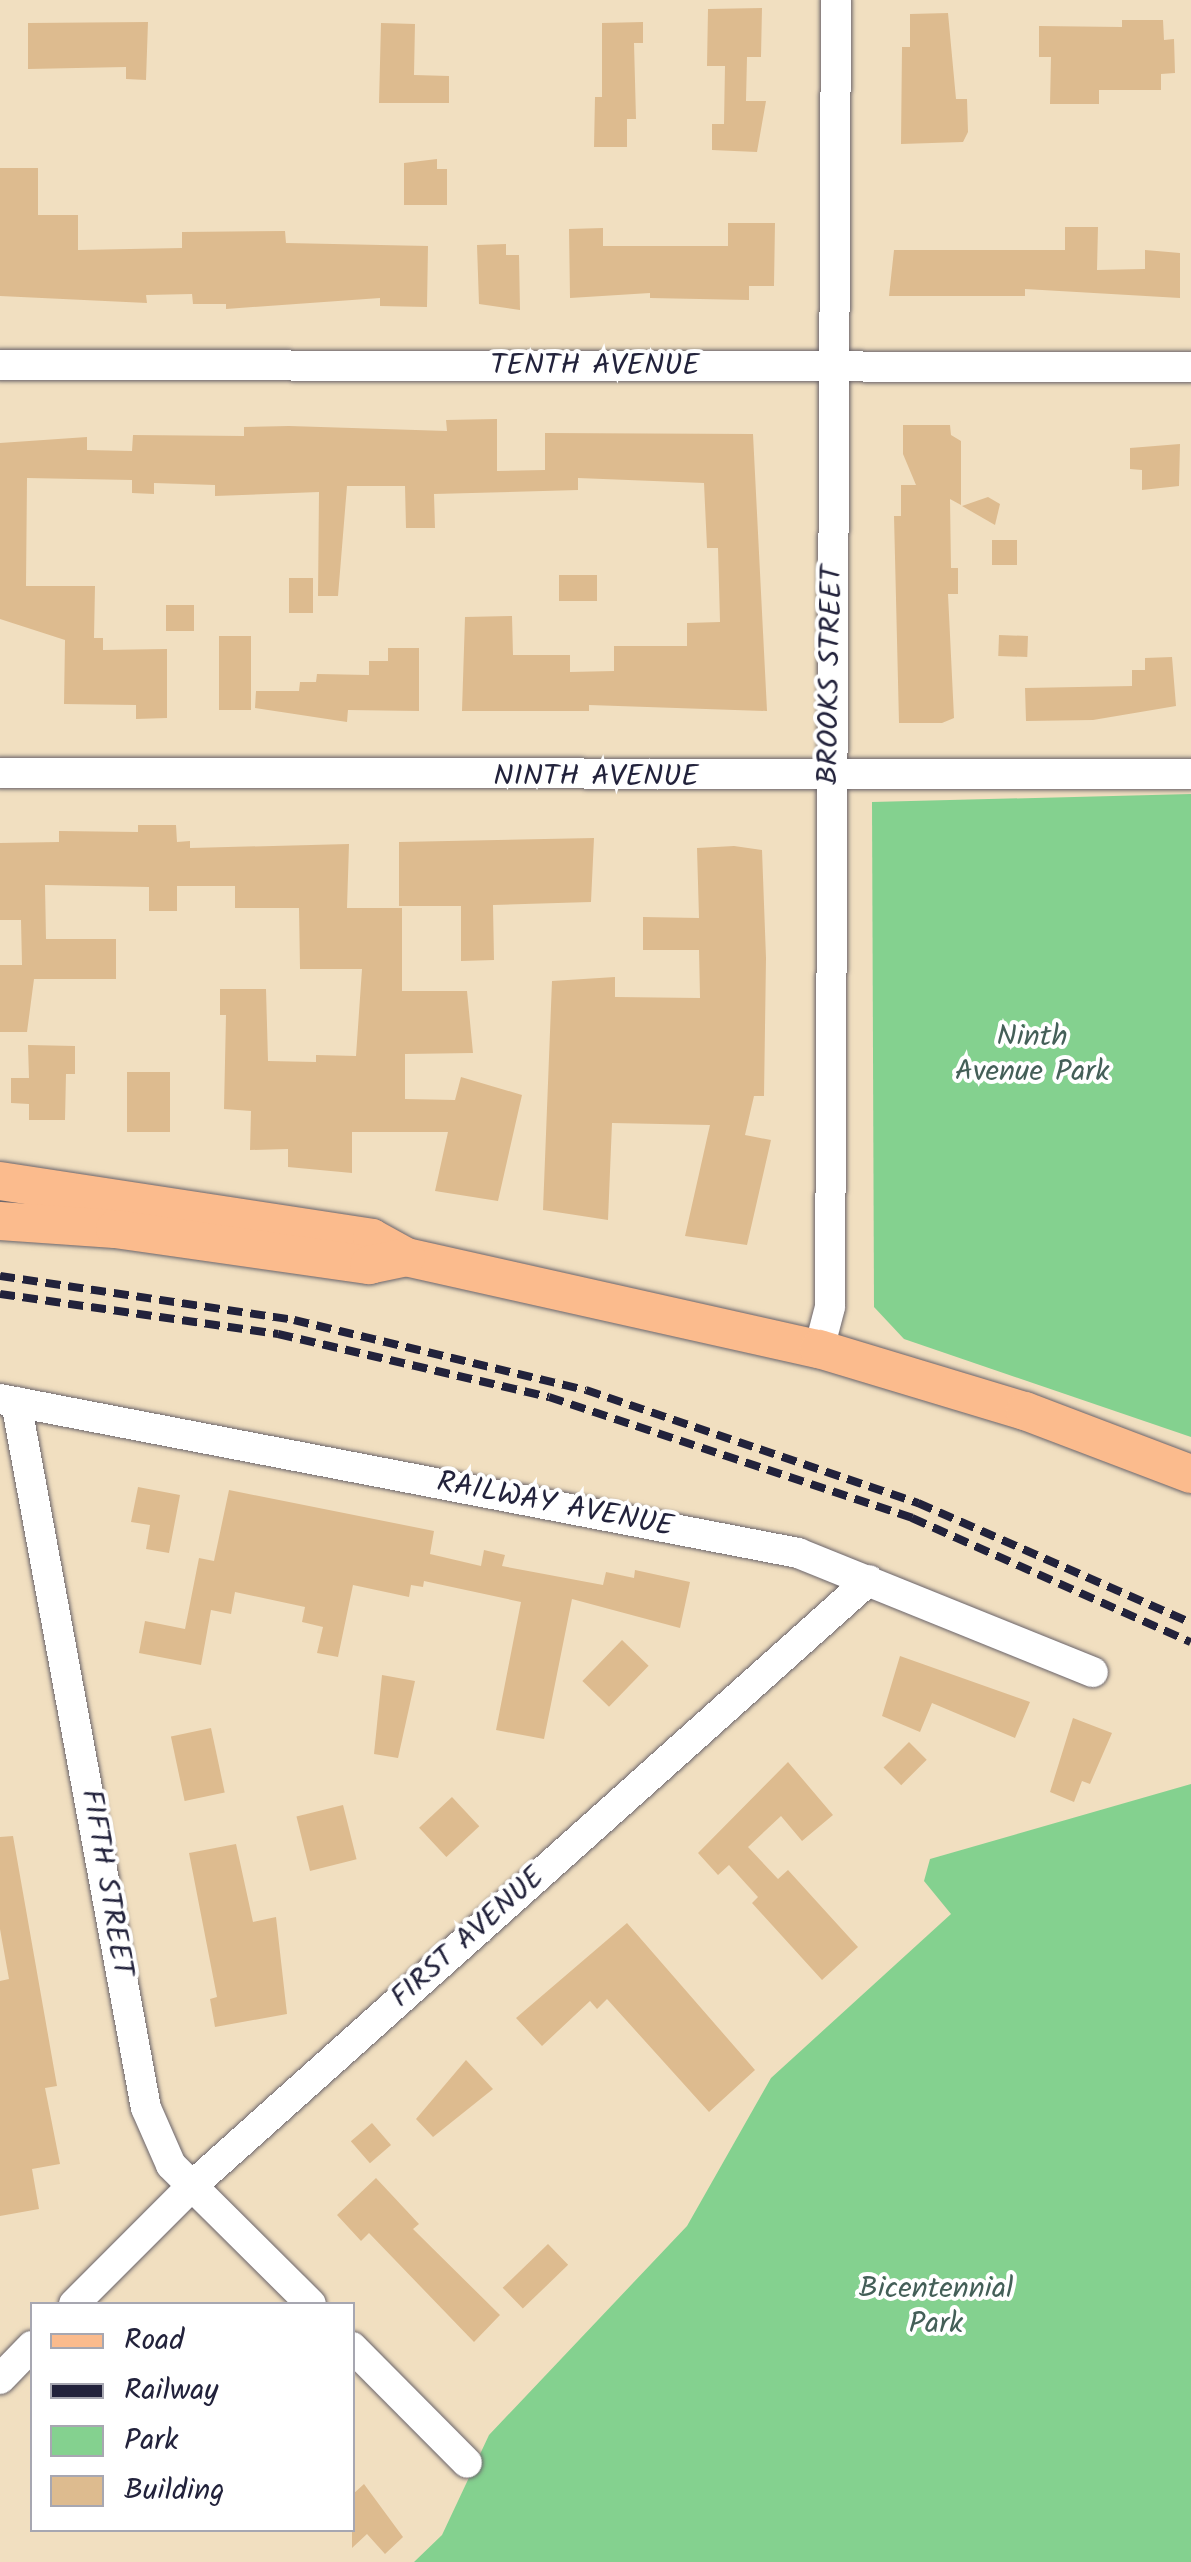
<!DOCTYPE html>
<html>
<head>
<meta charset="utf-8">
<style>
  body { margin:0 }
  #map { position:relative; width:1191px; height:2562px; overflow:hidden; background:#f1dfc0; font-family:Kalam,sans-serif }
  div>[style] { position:absolute }
  .green>* { inset:0; background:#84d18f }
  .building>* { inset:0; background:#ddbb8f; transform-origin:0 0 }
  .roads { filter:drop-shadow(0 0 2px #6a646a) drop-shadow(0 0 2px #6a646a) }
  .minor>* { height:30px; margin:-15px; padding:0 15px; transform-origin:15px; border-radius:15px; background:#fff }
  .major>* { height:38px; margin:-19px; padding:0 19px; transform-origin:19px; border-radius:19px; background:#fbbb8d }
  .rail>* { height:8px; margin-top:-4px; transform-origin:0; background:repeating-linear-gradient(90deg,#22223b 0 15px,transparent 0 23px) }
  span { translate:-50% -50%; white-space:nowrap; text-align:center; line-height:1.15; -webkit-text-stroke:8px #fff; paint-order:stroke }
  .street-label { font-size:30px; color:#22223b }
  .park-label { font-size:30px; color:#445f58 }
  .legend { position:absolute; left:30px; top:2302px; width:325px; height:230px; box-sizing:border-box; background:#fff; border:2px solid #a7a7b1; margin:0; padding:12px 18px; list-style:none; font-size:30px; color:#22223b }
  .legend li { display:flex; align-items:center; gap:20px; height:50px }
  .legend b { width:50px; border:2px solid #a7a7b1 }
</style>
</head>
<body>
<div id="map">
  <div class="green">
    <i style="clip-path:polygon(1191px 794px,1191px 1437px,904px 1339px,874px 1307px,872px 802px)"></i>
    <i style="clip-path:polygon(1191px 1784px,1191px 2562px,414px 2562px,442px 2535px,489px 2435px,687px 2226px,771px 2078px,951px 1914px,924px 1881px,930px 1859px)"></i>
  </div>
  <div class="building">
    <i style="clip-path:polygon(762px 8px,761px 57px,747px 57px,746px 101px,766px 101px,757px 152px,712px 150px,712px 124px,724px 124px,725px 66px,707px 66px,708px 9px)"></i>
    <i style="clip-path:polygon(948px 13px,956px 99px,967px 99px,968px 132px,963px 142px,901px 144px,902px 47px,910px 47px,910px 14px)"></i>
    <i style="clip-path:polygon(1122px 20px,1163px 20px,1164px 40px,1174px 39px,1175px 73px,1161px 74px,1161px 90px,1099px 90px,1099px 104px,1050px 104px,1051px 57px,1039px 57px,1039px 26px,1122px 27px)"></i>
    <i style="clip-path:polygon(148px 22px,146px 80px,126px 79px,126px 67px,28px 69px,28px 23px)"></i>
    <i style="clip-path:polygon(643px 22px,643px 43px,634px 43px,636px 119px,627px 119px,627px 147px,594px 147px,595px 97px,602px 97px,602px 23px)"></i>
    <i style="clip-path:polygon(381px 23px,415px 24px,414px 75px,449px 76px,449px 103px,379px 103px)"></i>
    <i style="clip-path:polygon(437px 159px,437px 169px,447px 169px,447px 205px,404px 205px,404px 163px)"></i>
    <i style="clip-path:polygon(0 168px,38px 168px,38px 215px,78px 215px,78px 250px,182px 248px,182px 232px,285px 231px,286px 243px,428px 246px,427px 307px,380px 306px,380px 298px,226px 309px,226px 304px,193px 304px,192px 294px,146px 295px,147px 303px,0 296px)"></i>
    <i style="clip-path:polygon(728px 223px,775px 223px,774px 286px,749px 286px,749px 300px,650px 298px,650px 293px,570px 298px,569px 229px,603px 228px,603px 246px,728px 246px)"></i>
    <i style="clip-path:polygon(1065px 227px,1098px 227px,1097px 270px,1145px 269px,1145px 250px,1180px 253px,1180px 298px,1025px 289px,1025px 296px,889px 296px,894px 250px,1065px 250px)"></i>
    <i style="clip-path:polygon(506px 244px,506px 255px,519px 255px,520px 310px,479px 304px,477px 245px)"></i>
    <i style="clip-path:polygon(497px 419px,497px 471px,545px 470px,545px 433px,753px 434px,767px 711px,589px 705px,589px 711px,462px 711px,465px 617px,512px 616px,513px 655px,570px 655px,570px 672px,614px 671px,614px 646px,687px 646px,687px 623px,720px 622px,718px 548px,707px 548px,704px 483px,578px 478px,578px 490px,434px 494px,435px 528px,406px 528px,405px 486px,347px 486px,338px 596px,318px 596px,319px 492px,215px 496px,215px 485px,154px 483px,154px 494px,132px 493px,132px 480px,27px 478px,26px 586px,95px 586px,94px 638px,103px 638px,103px 650px,167px 649px,167px 718px,136px 719px,136px 705px,64px 704px,65px 640px,0 619px,0 443px,87px 437px,87px 450px,132px 451px,133px 435px,244px 436px,244px 427px,289px 426px,447px 431px,446px 420px)"></i>
    <i style="clip-path:polygon(903px 425px,950px 425px,951px 435px,961px 441px,961px 505px,950px 499px,951px 568px,958px 568px,958px 594px,948px 594px,954px 718px,942px 723px,899px 723px,894px 516px,901px 516px,901px 485px,916px 485px,903px 454px)"></i>
    <i style="clip-path:polygon(1180px 444px,1179px 486px,1142px 490px,1142px 470px,1130px 469px,1130px 448px)"></i>
    <i style="clip-path:polygon(988px 497px,1000px 504px,995px 525px,962px 506px)"></i>
    <i style="left:992px;top:540px;width:25px;height:25px"></i>
    <i style="left:559px;top:575px;width:38px;height:26px"></i>
    <i style="left:289px;top:578px;width:24px;height:35px"></i>
    <i style="left:166px;top:605px;width:28px;height:26px"></i>
    <i style="left:999px;top:635px;width:29px;height:21px;rotate:2deg"></i>
    <i style="left:219px;top:636px;width:32px;height:74px"></i>
    <i style="clip-path:polygon(388px 648px,419px 648px,419px 711px,348px 710px,347px 722px,255px 708px,256px 691px,299px 691px,300px 682px,316px 682px,317px 674px,369px 675px,369px 661px,388px 661px)"></i>
    <i style="clip-path:polygon(1172px 657px,1176px 706px,1093px 720px,1026px 721px,1025px 688px,1132px 686px,1132px 670px,1145px 670px,1145px 658px)"></i>
    <i style="clip-path:polygon(138px 825px,176px 825px,177px 842px,190px 841px,190px 848px,349px 844px,347px 908px,402px 908px,402px 991px,467px 991px,473px 1053px,405px 1054px,405px 1099px,455px 1100px,461px 1077px,522px 1095px,498px 1201px,435px 1191px,448px 1132px,352px 1132px,352px 1173px,288px 1167px,288px 1149px,250px 1150px,251px 1111px,224px 1109px,226px 1015px,220px 1015px,220px 989px,266px 989px,268px 1061px,316px 1062px,316px 1055px,356px 1056px,362px 969px,300px 969px,299px 908px,235px 908px,235px 886px,177px 886px,177px 911px,149px 911px,149px 887px,45px 885px,46px 939px,116px 939px,116px 979px,34px 979px,27px 1032px,0 1032px,0 965px,22px 965px,21px 920px,0 920px,0 843px,59px 842px,59px 831px,138px 832px)"></i>
    <i style="clip-path:polygon(594px 838px,591px 902px,493px 905px,494px 960px,461px 961px,461px 906px,399px 906px,399px 842px)"></i>
    <i style="clip-path:polygon(734px 846px,762px 850px,766px 958px,764px 1096px,754px 1096px,745px 1135px,771px 1140px,747px 1245px,685px 1236px,710px 1125px,612px 1123px,608px 1220px,543px 1210px,552px 981px,615px 977px,615px 997px,700px 998px,699px 950px,643px 950px,643px 917px,699px 918px,697px 848px)"></i>
    <i style="clip-path:polygon(28px 1045px,75px 1046px,75px 1074px,66px 1074px,65px 1120px,29px 1120px,29px 1104px,11px 1103px,11px 1078px,29px 1078px)"></i>
    <i style="left:127px;top:1072px;width:43px;height:60px"></i>
    <i style="clip-path:polygon(138px 1487px,180px 1495px,169px 1553px,146px 1549px,150px 1525px,131px 1522px)"></i>
    <i style="clip-path:polygon(229px 1490px,434px 1531px,430px 1554px,481px 1566px,484px 1550px,505px 1555px,502px 1566px,603px 1585px,606px 1572px,634px 1578px,635px 1570px,690px 1582px,680px 1628px,572px 1599px,544px 1739px,496px 1730px,521px 1602px,424px 1581px,423px 1587px,411px 1585px,409px 1597px,353px 1585px,338px 1657px,317px 1653px,323px 1627px,302px 1622px,305px 1607px,235px 1592px,231px 1614px,211px 1610px,201px 1665px,139px 1653px,145px 1621px,185px 1629px,199px 1558px,214px 1561px)"></i>
    <i style="left:622px;top:1640px;width:37px;height:57px;rotate:44deg"></i>
    <i style="clip-path:polygon(900px 1656px,1030px 1702px,1015px 1738px,932px 1703px,920px 1732px,882px 1716px)"></i>
    <i style="clip-path:polygon(382px 1675px,415px 1681px,398px 1758px,374px 1754px)"></i>
    <i style="clip-path:polygon(1073px 1718px,1112px 1733px,1090px 1784px,1082px 1781px,1074px 1802px,1050px 1792px)"></i>
    <i style="left:211px;top:1728px;width:66px;height:41px;rotate:78deg"></i>
    <i style="left:909px;top:1742px;width:25px;height:36px;rotate:45deg"></i>
    <i style="clip-path:polygon(788px 1762px,833px 1815px,802px 1841px,781px 1816px,748px 1847px,778px 1879px,788px 1870px,858px 1947px,822px 1980px,752px 1903px,758px 1897px,729px 1865px,718px 1875px,698px 1853px)"></i>
    <i style="left:452px;top:1797px;width:40px;height:45px;rotate:47deg"></i>
    <i style="left:343px;top:1805px;width:56px;height:48px;rotate:76deg"></i>
    <i style="clip-path:polygon(13px 1836px,57px 2086px,45px 2088px,60px 2164px,32px 2169px,39px 2209px,0 2216px,0 1981px,9px 1979px,0 1929px,0 1837px)"></i>
    <i style="clip-path:polygon(236px 1844px,253px 1922px,276px 1917px,287px 2014px,215px 2027px,210px 1999px,217px 1997px,189px 1853px)"></i>
    <i style="clip-path:polygon(627px 1923px,755px 2070px,709px 2112px,607px 1999px,597px 2009px,590px 2001px,542px 2046px,516px 2018px)"></i>
    <i style="clip-path:polygon(466px 2060px,493px 2089px,433px 2137px,416px 2119px)"></i>
    <i style="left:372px;top:2123px;width:29px;height:28px;rotate:49deg"></i>
    <i style="clip-path:polygon(376px 2178px,419px 2224px,413px 2229px,500px 2315px,474px 2342px,369px 2233px,361px 2241px,337px 2215px)"></i>
    <i style="left:548px;top:2244px;width:29px;height:63px;rotate:46deg"></i>
    <i style="clip-path:polygon(364px 2484px,403px 2537px,385px 2554px,367px 2534px,352px 2548px,352px 2495px)"></i>
  </div>
  <div class="roads">
    <div class="minor">
      <i style="left:0;top:365px;width:1191px;rotate:0.1deg"></i>
      <i style="left:0;top:773px;width:1191px;rotate:0.05deg"></i>
      <i style="left:819px;top:1349px;width:43px;rotate:-75.3deg"></i>
      <i style="left:830px;top:1307px;width:1307px;rotate:-89.74deg"></i>
      <i style="left:0;top:1399px;width:813px;rotate:10.92deg"></i>
      <i style="left:798px;top:1553px;width:318px;rotate:22deg"></i>
      <i style="left:16px;top:1402px;width:718px;rotate:79.57deg"></i>
      <i style="left:146px;top:2108px;width:62px;rotate:66.3deg"></i>
      <i style="left:171px;top:2165px;width:197px;rotate:44.8deg"></i>
      <i style="left:74px;top:2304px;width:168px;rotate:-45deg"></i>
      <i style="left:193px;top:2185px;width:907px;rotate:-41.83deg"></i>
      <i style="left:352px;top:2347px;width:163px;rotate:45.2deg"></i>
      <i style="left:0;top:2379px;width:46px;rotate:-45.9deg"></i>
    </div>
    <div class="major">
      <i style="left:0;top:1181px;width:376px;rotate:8.7deg"></i>
      <i style="left:372px;top:1238px;width:39px;rotate:29deg"></i>
      <i style="left:406px;top:1257px;width:423px;rotate:12.6deg"></i>
      <i style="left:819px;top:1349px;width:215px;rotate:16.8deg"></i>
      <i style="left:1025px;top:1411px;width:178px;rotate:20.8deg"></i>
      <i style="left:0;top:1221px;width:115px;rotate:4deg"></i>
      <i style="left:115px;top:1229px;width:257px;rotate:8.1deg"></i>
      <i style="left:369px;top:1265px;width:38px;rotate:-12deg"></i>
    </div>
  </div>
  <div class="rail">
    <i style="left:0;top:1276px;width:297px;rotate:8.5deg"></i>
    <i style="left:294px;top:1320px;width:300px;rotate:13.5deg"></i>
    <i style="left:586px;top:1390px;width:351px;rotate:18.8deg"></i>
    <i style="left:918px;top:1503px;width:298px;rotate:23.7deg"></i>
    <i style="left:0;top:1294px;width:281px;rotate:8.2deg"></i>
    <i style="left:278px;top:1334px;width:278px;rotate:13.1deg"></i>
    <i style="left:549px;top:1397px;width:383px;rotate:18.4deg"></i>
    <i style="left:912px;top:1518px;width:305px;rotate:24deg"></i>
  </div>
  <div class="street-label">
    <span style="left:595px;top:366px">TENTH AVENUE</span>
    <span style="left:831px;top:675px;rotate:-89deg">BROOKS STREET</span>
    <span style="left:596px;top:777px">NINTH AVENUE</span>
    <span style="left:555px;top:1505px;rotate:11deg">RAILWAY AVENUE</span>
    <span style="left:106px;top:1883px;rotate:80deg">FIFTH STREET</span>
    <span style="left:468px;top:1938px;rotate:-42deg">FIRST AVENUE</span>
  </div>
  <div class="park-label">
    <span style="left:1032px;top:1054px">Ninth<br>Avenue Park</span>
    <span style="left:936px;top:2306px">Bicentennial<br>Park</span>
  </div>
  <ul class="legend">
  <li><b style="height:12px;background:#fbbb8d"></b>Road</li>
  <li><b style="height:12px;background:#22223b"></b>Railway</li>
  <li><b style="height:28px;background:#84d18f"></b>Park</li>
  <li><b style="height:28px;background:#ddbb8f"></b>Building</li>
  </ul>
</div>
</body>
</html>
